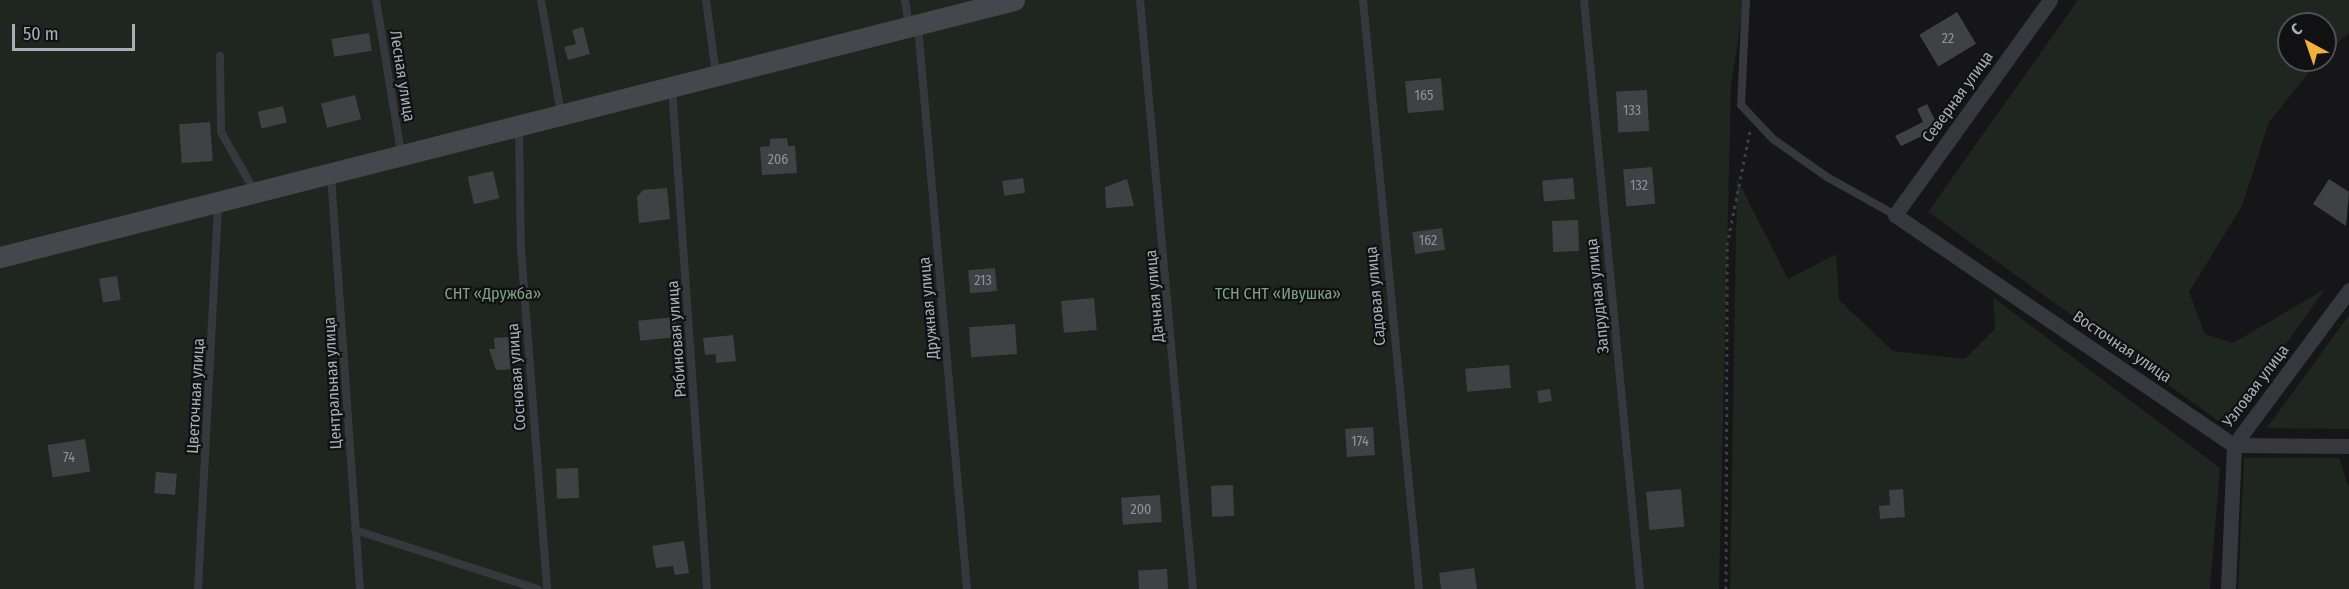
<!DOCTYPE html>
<html>
<head>
<meta charset="utf-8">
<style>
  body { margin:0 }
  #map { position:relative; width:2349px; height:589px; overflow:hidden; background:#161618; font-family:"Fira Sans Condensed",sans-serif }
  div>[style] { position:absolute }
  .green>* { inset:0; background:#1e261f }
  .building>* { inset:0; background:#404145; transform-origin:0 0 }
  .path>* { height:3px; margin-top:-1.5px; transform-origin:0; background:repeating-linear-gradient(90deg,#3d3f44 0 3px,transparent 0 7.5px) }
  .lane>* { height:8px; margin:-4px; padding:0 4px; transform-origin:4px; border-radius:4px; background:#37383d }
  .street>* { height:15px; margin:-7.5px; padding:0 7.5px; transform-origin:7.5px; border-radius:7.5px; background:#37383d }
  .secondary>* { height:21px; margin:-10.5px; padding:0 10.5px; transform-origin:10.5px; border-radius:10.5px; background:#45474d }
  span { translate:-50% -50%; white-space:nowrap; text-align:center; line-height:1.15; -webkit-text-stroke:4.5px #111113; paint-order:stroke }
  .number-label { font-size:14px; color:#8e929b }
  .number-label span { -webkit-text-stroke-width:0 }
  .street-label { font-size:16px; color:#a8adb8 }
  .park-label { font-size:16px; color:#7fa381 }
  .north { position:absolute; left:2277px; top:12px; width:60px; height:60px; box-sizing:border-box; background:#111113; border:2px solid #4d4f55; border-radius:50%; rotate:320deg; font-size:16px; font-weight:700; line-height:24px; text-align:center; color:#a8adb8 }
  .north::after { content:''; display:block; margin:auto; width:21px; height:27px; background:#f2b134; clip-path:polygon(50% 0,100% 100%,50% 72%,0 100%) }
  .scale { position:absolute; left:12px; top:24px; width:123px; height:27px; box-sizing:border-box; border:3px solid #a8adb8; border-top:0; padding-left:8px; font-size:18px; line-height:21px; white-space:nowrap; color:#a8adb8; -webkit-text-stroke:4px #111113; paint-order:stroke }
</style>
</head>
<body>
<div id="map">
  <div class="green">
    <i style="clip-path:polygon(0 0,1744px 0,1731px 86px,1719px 589px,0 589px)"></i>
    <i style="clip-path:polygon(2078px 0,2349px 0,2349px 33px,2325px 54px,2325px 24px,2289px 24px,2289px 60px,2319px 60px,2269px 122px,2242px 206px,2189px 292px,2205px 334px,2233px 343px,2325px 289px,2227px 427px,1928px 212px)"></i>
    <i style="clip-path:polygon(1737px 179px,1788px 279px,1836px 254px,1839px 300px,1893px 351px,1965px 359px,1995px 329px,1993px 297px,2220px 468px,2210px 589px,1730px 589px)"></i>
    <i style="clip-path:polygon(2349px 315px,2349px 429px,2267px 428px)"></i>
    <i style="clip-path:polygon(2244px 458px,2339px 458px,2349px 488px,2349px 589px,2238px 589px)"></i>
  </div>
  <div class="building">
    <i style="left:1957px;top:12px;width:37px;height:44px;rotate:59deg"></i>
    <i style="clip-path:polygon(583px 27px,590px 54px,568px 60px,564px 47px,576px 44px,572px 30px)"></i>
    <i style="left:369px;top:33px;width:18px;height:38px;rotate:81deg"></i>
    <i style="left:1441px;top:78px;width:32px;height:36px;rotate:85deg"></i>
    <i style="left:1647px;top:90px;width:41px;height:31px;rotate:87deg"></i>
    <i style="left:355px;top:95px;width:25px;height:35px;rotate:76deg"></i>
    <i style="clip-path:polygon(1927px 104px,1939px 128px,1901px 146px,1895px 136px,1923px 122px,1917px 109px)"></i>
    <i style="left:283px;top:106px;width:17px;height:26px;rotate:77deg"></i>
    <i style="left:210px;top:122px;width:39px;height:31px;rotate:86deg"></i>
    <i style="clip-path:polygon(787px 138px,788px 146px,795px 146px,797px 173px,762px 175px,760px 147px,770px 146px,770px 139px)"></i>
    <i style="left:1652px;top:167px;width:37px;height:29px;rotate:85deg"></i>
    <i style="left:493px;top:171px;width:28px;height:26px;rotate:77deg"></i>
    <i style="left:1023px;top:178px;width:15px;height:21px;rotate:82deg"></i>
    <i style="left:1573px;top:178px;width:21px;height:31px;rotate:85deg"></i>
    <i style="clip-path:polygon(1127px 179px,1134px 206px,1106px 208px,1105px 187px)"></i>
    <i style="clip-path:polygon(2329px 179px,2349px 192px,2346px 226px,2313px 204px)"></i>
    <i style="clip-path:polygon(667px 188px,670px 219px,639px 223px,637px 197px,643px 190px)"></i>
    <i style="left:1578px;top:220px;width:31px;height:26px;rotate:88deg"></i>
    <i style="left:1442px;top:228px;width:22px;height:30px;rotate:82deg"></i>
    <i style="left:995px;top:268px;width:23px;height:27px;rotate:85deg"></i>
    <i style="left:117px;top:276px;width:24px;height:18px;rotate:81deg"></i>
    <i style="left:1094px;top:298px;width:32px;height:33px;rotate:85deg"></i>
    <i style="left:675px;top:317px;width:20px;height:37px;rotate:84deg"></i>
    <i style="left:1015px;top:324px;width:30px;height:46px;rotate:86deg"></i>
    <i style="clip-path:polygon(733px 335px,736px 361px,716px 363px,716px 354px,705px 355px,703px 338px)"></i>
    <i style="clip-path:polygon(511px 337px,518px 356px,512px 356px,512px 369px,496px 370px,489px 349px,495px 349px,494px 338px)"></i>
    <i style="left:1509px;top:365px;width:23px;height:44px;rotate:85deg"></i>
    <i style="left:1550px;top:389px;width:12px;height:13px;rotate:81deg"></i>
    <i style="left:1373px;top:427px;width:28px;height:28px;rotate:86deg"></i>
    <i style="left:85px;top:439px;width:33px;height:38px;rotate:81deg"></i>
    <i style="left:578px;top:468px;width:30px;height:22px;rotate:88deg"></i>
    <i style="left:156px;top:472px;width:21px;height:21px;rotate:5deg"></i>
    <i style="left:1233px;top:485px;width:31px;height:22px;rotate:88deg"></i>
    <i style="left:1681px;top:489px;width:38px;height:35px;rotate:85deg"></i>
    <i style="clip-path:polygon(1903px 489px,1905px 517px,1880px 519px,1879px 506px,1890px 505px,1889px 490px)"></i>
    <i style="left:1160px;top:495px;width:27px;height:39px;rotate:86deg"></i>
    <i style="clip-path:polygon(684px 541px,689px 573px,675px 575px,673px 566px,656px 568px,652px 546px)"></i>
    <i style="clip-path:polygon(1474px 568px,1477px 589px,1441px 589px,1439px 573px)"></i>
    <i style="left:1167px;top:569px;width:20px;height:29px;rotate:87deg"></i>
  </div>
  <div class="path">
    <i style="left:1726px;top:589px;width:344px;rotate:-89.8deg"></i>
    <i style="left:1727px;top:245px;width:116px;rotate:-78.6deg"></i>
  </div>
  <div class="lane">
    <i style="left:376px;top:0;width:154px;rotate:80.7deg"></i>
    <i style="left:541px;top:0;width:116px;rotate:80deg"></i>
    <i style="left:706px;top:0;width:75px;rotate:82.3deg"></i>
    <i style="left:905px;top:0;width:25px;rotate:81deg"></i>
    <i style="left:1140px;top:0;width:591px;rotate:84.86deg"></i>
    <i style="left:1363px;top:0;width:592px;rotate:84.57deg"></i>
    <i style="left:1584px;top:0;width:592px;rotate:84.57deg"></i>
    <i style="left:1746px;top:0;width:105px;rotate:92.7deg"></i>
    <i style="left:1741px;top:105px;width:47px;rotate:46.7deg"></i>
    <i style="left:1773px;top:139px;width:66px;rotate:35.1deg"></i>
    <i style="left:1827px;top:177px;width:78px;rotate:29.2deg"></i>
    <i style="left:918px;top:26px;width:565px;rotate:85.03deg"></i>
    <i style="left:220px;top:56px;width:76px;rotate:89.2deg"></i>
    <i style="left:221px;top:132px;width:67px;rotate:60.4deg"></i>
    <i style="left:672px;top:88px;width:502px;rotate:86deg"></i>
    <i style="left:519px;top:127px;width:122px;rotate:89.1deg"></i>
    <i style="left:521px;top:249px;width:341px;rotate:85.6deg"></i>
    <i style="left:331px;top:175px;width:415px;rotate:86deg"></i>
    <i style="left:355px;top:530px;width:192px;rotate:17.9deg"></i>
    <i style="left:198px;top:589px;width:385px;rotate:-87deg"></i>
  </div>
  <div class="street">
    <i style="left:2050px;top:0;width:265px;rotate:125.8deg"></i>
    <i style="left:1895px;top:215px;width:410px;rotate:34.2deg"></i>
    <i style="left:2234px;top:445px;width:115px;rotate:0.5deg"></i>
    <i style="left:2228px;top:589px;width:144px;rotate:-87.6deg"></i>
    <i style="left:2234px;top:445px;width:193px;rotate:-53.4deg"></i>
  </div>
  <div class="secondary">
    <i style="left:0;top:257px;width:1046px;rotate:-14.22deg"></i>
  </div>
  <div class="number-label">
    <span style="left:1948px;top:39px">22</span>
    <span style="left:1424px;top:96px">165</span>
    <span style="left:1632px;top:111px">133</span>
    <span style="left:778px;top:160px">206</span>
    <span style="left:1639px;top:186px">132</span>
    <span style="left:1428px;top:241px">162</span>
    <span style="left:983px;top:281px">213</span>
    <span style="left:1360px;top:442px">174</span>
    <span style="left:69px;top:458px">74</span>
    <span style="left:1141px;top:510px">200</span>
  </div>
  <div class="street-label">
    <span style="left:402px;top:76px;rotate:81deg">Лесная улица</span>
    <span style="left:1958px;top:97px;rotate:-54deg">Северная улица</span>
    <span style="left:1155px;top:296px;rotate:-95deg">Дачная улица</span>
    <span style="left:1376px;top:296px;rotate:-95deg">Садовая улица</span>
    <span style="left:1598px;top:296px;rotate:-96deg">Запрудная улица</span>
    <span style="left:929px;top:308px;rotate:-95deg">Дружная улица</span>
    <span style="left:677px;top:339px;rotate:-94deg">Рябиновая улица</span>
    <span style="left:2122px;top:347px;rotate:34deg">Восточная улица</span>
    <span style="left:517px;top:377px;rotate:-94deg">Сосновая улица</span>
    <span style="left:333px;top:383px;rotate:-93deg">Центральная улица</span>
    <span style="left:2256px;top:386px;rotate:-53deg">Узловая улица</span>
    <span style="left:196px;top:396px;rotate:-87deg">Цветочная улица</span>
  </div>
  <div class="park-label">
    <span style="left:493px;top:294px">СНТ «Дружба»</span>
    <span style="left:1278px;top:294px">ТСН СНТ «Ивушка»</span>
  </div>
  <div class="north">С</div>
  <div class="scale">50 m</div>
</div>
</body>
</html>
